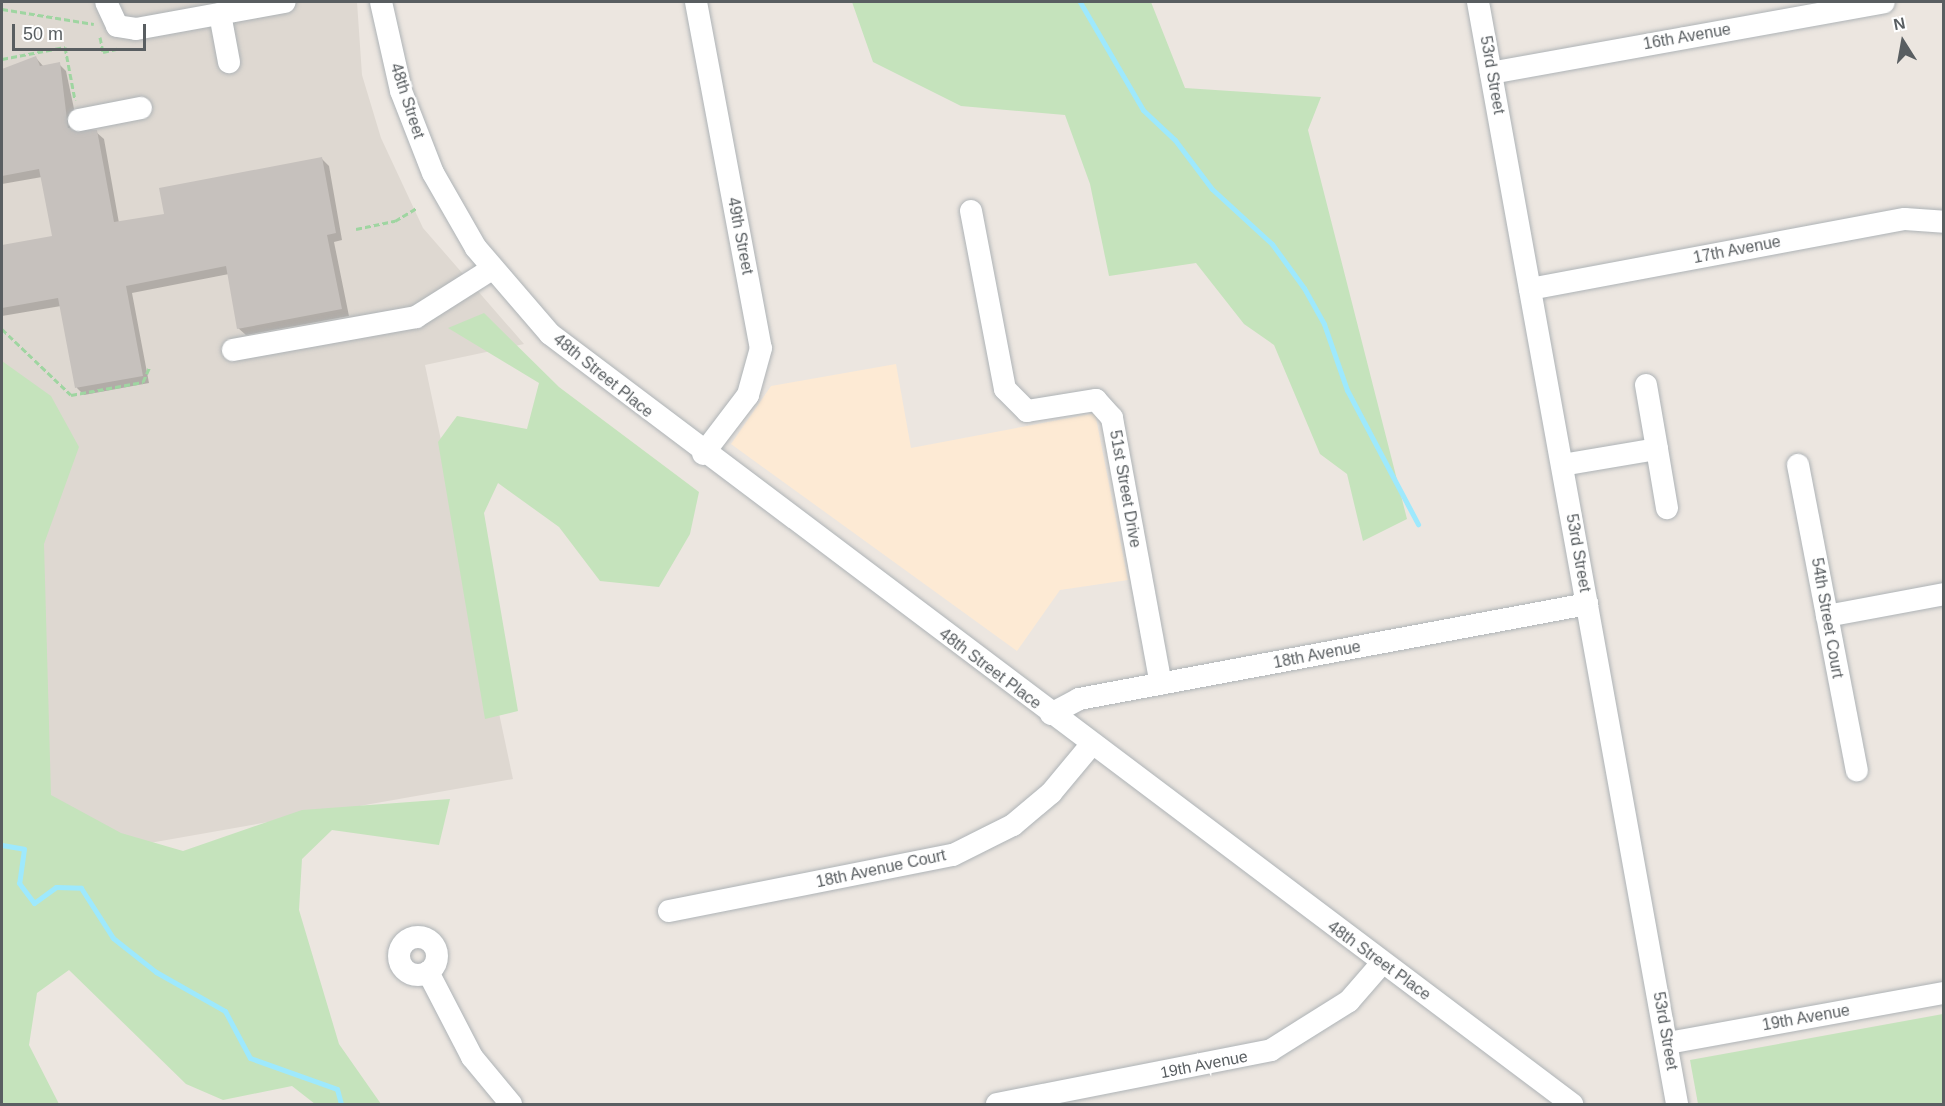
<!DOCTYPE html>
<html>
<head>
<meta charset="utf-8">
<style>
  body { margin:0 }
  #map { position:relative; width:1945px; height:1106px; overflow:hidden; background:#ece6e0; font-family:Helvetica,sans-serif }
  div>[style] { position:absolute }
  .commercial>* { inset:0; background:#fdead4 }
  .education>* { inset:0; background:#ded8d1 }
  .green>* { inset:0; background:#c5e3bc }
  .shadow>* { inset:0; background:#0003 }
  .stream>* { height:5px; margin:-2.5px; padding:0 2.5px; transform-origin:2.5px; border-radius:2.5px; background:#9ee9fd }
  .building>* { inset:0; background:#c6c1bd }
  .path>* { height:3px; margin-top:-1.5px; transform-origin:0; background:repeating-linear-gradient(90deg,#9fd5a1 0 6px,transparent 0 9px) }
  .roads { filter:drop-shadow(0 0 2px #aeb3b6) drop-shadow(0 0 2px #aeb3b6) }
  .minor>* { height:22px; margin:-11px; padding:0 11px; transform-origin:11px; border-radius:11px; background:#fff }
  .minor>.ring { margin:-11px; padding:0; box-sizing:content-box; background:none; border:22px solid #fff; border-radius:50% }
  span { translate:-50% -50%; white-space:nowrap; text-align:center; line-height:1.15; -webkit-text-stroke:5px #fff; paint-order:stroke }
  .street-label { font-size:16px; color:#595e61 }
  .frame { position:absolute; inset:0; border:3px solid #595e61; pointer-events:none }
  .north { position:absolute; left:1873px; top:12px; width:60px; height:60px; -webkit-text-stroke:4px #fff; paint-order:stroke; rotate:349deg; font-size:16px; font-weight:700; line-height:24px; text-align:center; color:#595e61 }
  .north::after { content:''; display:block; margin:auto; width:21px; height:27px; background:#595e61; clip-path:polygon(50% 0,100% 100%,50% 72%,0 100%) }
  .scale { position:absolute; left:12px; top:24px; width:134px; height:27px; box-sizing:border-box; border:3px solid #595e61; border-top:0; padding-left:8px; font-size:18px; line-height:21px; white-space:nowrap; color:#595e61; -webkit-text-stroke:4px #fff; paint-order:stroke }
</style>
</head>
<body>
<div id="map">
  <div class="commercial">
    <i style="clip-path:polygon(896px 364px,911px 448px,1095px 413px,1128px 580px,1060px 590px,1017px 651px,731px 444px,771px 386px)"></i>
  </div>
  <div class="education">
    <i style="clip-path:polygon(2px 2px,357px 2px,362px 75px,381px 138px,423px 228px,524px 344px,425px 365px,513px 779px,2px 869px)"></i>
  </div>
  <div class="green">
    <i style="clip-path:polygon(852px 2px,1151px 2px,1185px 88px,1321px 97px,1308px 130px,1407px 519px,1363px 541px,1347px 474px,1320px 454px,1274px 345px,1244px 324px,1196px 263px,1109px 276px,1090px 184px,1065px 115px,961px 106px,873px 62px)"></i>
    <i style="clip-path:polygon(484px 313px,559px 387px,699px 492px,690px 534px,659px 587px,600px 581px,559px 527px,498px 483px,484px 513px,518px 711px,485px 719px,438px 442px,457px 416px,527px 429px,539px 383px,448px 328px)"></i>
    <i style="clip-path:polygon(2px 361px,51px 396px,79px 447px,44px 544px,51px 795px,121px 833px,183px 851px,302px 810px,450px 799px,439px 845px,332px 830px,302px 859px,299px 910px,339px 1044px,381px 1104px,315px 1104px,292px 1086px,223px 1100px,186px 1084px,69px 970px,37px 993px,29px 1045px,59px 1104px,2px 1104px)"></i>
    <i style="clip-path:polygon(1943px 1014px,1943px 1104px,1698px 1104px,1690px 1060px)"></i>
  </div>
  <div class="shadow">
    <i style="clip-path:polygon(36px 58px,44px 67px,59px 64px,66px 71px,76px 118px,72px 132px,96px 132px,104px 139px,119px 223px,166px 215px,322px 159px,329px 166px,342px 240px,334px 242px,349px 316px,246px 335px,238px 328px,229px 274px,132px 293px,149px 383px,84px 395px,77px 388px,61px 306px,2px 316px,2px 247px,54px 237px,42px 177px,2px 184px,2px 71px)"></i>
  </div>
  <div class="stream">
    <i style="left:1080px;top:2px;width:125px;rotate:59.7deg"></i>
    <i style="left:1143px;top:110px;width:44px;rotate:43.2deg"></i>
    <i style="left:1175px;top:140px;width:61px;rotate:52.9deg"></i>
    <i style="left:1212px;top:189px;width:81px;rotate:42.5deg"></i>
    <i style="left:1272px;top:244px;width:54px;rotate:54deg"></i>
    <i style="left:1304px;top:288px;width:41px;rotate:60.9deg"></i>
    <i style="left:1324px;top:324px;width:70px;rotate:70.8deg"></i>
    <i style="left:1347px;top:390px;width:152px;rotate:62.1deg"></i>
    <i style="left:2px;top:845px;width:22px;rotate:10deg"></i>
    <i style="left:24px;top:849px;width:34px;rotate:98deg"></i>
    <i style="left:19px;top:883px;width:25px;rotate:53deg"></i>
    <i style="left:34px;top:903px;width:27px;rotate:-36deg"></i>
    <i style="left:56px;top:887px;width:25px;rotate:2deg"></i>
    <i style="left:81px;top:888px;width:59px;rotate:57.4deg"></i>
    <i style="left:113px;top:938px;width:55px;rotate:38.3deg"></i>
    <i style="left:156px;top:972px;width:79px;rotate:29.5deg"></i>
    <i style="left:225px;top:1011px;width:53px;rotate:62deg"></i>
    <i style="left:250px;top:1058px;width:92px;rotate:19.6deg"></i>
    <i style="left:337px;top:1089px;width:16px;rotate:75deg"></i>
  </div>
  <div class="building">
    <i style="clip-path:polygon(36px 56px,40px 66px,60px 62px,68px 128px,97px 130px,114px 222px,164px 214px,159px 188px,322px 157px,336px 233px,327px 235px,342px 309px,237px 329px,226px 266px,126px 286px,143px 376px,75px 388px,58px 298px,2px 308px,2px 245px,52px 236px,39px 169px,2px 176px,2px 69px)"></i>
  </div>
  <div class="path">
    <i style="left:2px;top:9px;width:93px;rotate:9.3deg"></i>
    <i style="left:100px;top:37px;width:15px;rotate:79deg"></i>
    <i style="left:103px;top:52px;width:17px;rotate:-13deg"></i>
    <i style="left:2px;top:59px;width:64px;rotate:-10.8deg"></i>
    <i style="left:65px;top:47px;width:54px;rotate:79.3deg"></i>
    <i style="left:356px;top:229px;width:40px;rotate:-12deg"></i>
    <i style="left:395px;top:221px;width:26px;rotate:-31deg"></i>
    <i style="left:2px;top:329px;width:95px;rotate:43.7deg"></i>
    <i style="left:71px;top:395px;width:73px;rotate:-10.2deg"></i>
    <i style="left:143px;top:382px;width:17px;rotate:-66deg"></i>
  </div>
  <div class="roads">
    <div class="minor">
      <i style="left:106px;top:2px;width:26px;rotate:65deg"></i>
      <i style="left:117px;top:26px;width:19px;rotate:9deg"></i>
      <i style="left:136px;top:29px;width:151px;rotate:-10.3deg"></i>
      <i style="left:381px;top:2px;width:91px;rotate:77.3deg"></i>
      <i style="left:401px;top:91px;width:88px;rotate:68.7deg"></i>
      <i style="left:433px;top:173px;width:86px;rotate:60.2deg"></i>
      <i style="left:476px;top:248px;width:113px;rotate:49.3deg"></i>
      <i style="left:550px;top:334px;width:1280px;rotate:37deg"></i>
      <i style="left:696px;top:2px;width:352px;rotate:79.4deg"></i>
      <i style="left:761px;top:348px;width:49px;rotate:105.5deg"></i>
      <i style="left:748px;top:395px;width:74px;rotate:127.3deg"></i>
      <i style="left:1478px;top:2px;width:1120px;rotate:79.76deg"></i>
      <i style="left:220px;top:14px;width:49px;rotate:79.4deg"></i>
      <i style="left:1491px;top:73px;width:399px;rotate:-10.2deg"></i>
      <i style="left:79px;top:120px;width:63px;rotate:-11deg"></i>
      <i style="left:971px;top:211px;width:181px;rotate:79.2deg"></i>
      <i style="left:1005px;top:389px;width:31px;rotate:45deg"></i>
      <i style="left:1027px;top:411px;width:70px;rotate:-9.1deg"></i>
      <i style="left:1096px;top:400px;width:24px;rotate:48deg"></i>
      <i style="left:1112px;top:418px;width:270px;rotate:79.6deg"></i>
      <i style="left:1530px;top:289px;width:381px;rotate:-10.6deg"></i>
      <i style="left:1905px;top:219px;width:39px;rotate:4deg"></i>
      <i style="left:233px;top:350px;width:186px;rotate:-10.2deg"></i>
      <i style="left:416px;top:317px;width:90px;rotate:-32.3deg"></i>
      <i style="left:1646px;top:385px;width:65px;rotate:80.2deg"></i>
      <i style="left:1562px;top:465px;width:96px;rotate:-9.6deg"></i>
      <i style="left:1657px;top:449px;width:60px;rotate:80.4deg"></i>
      <i style="left:1798px;top:465px;width:311px;rotate:79.1deg"></i>
      <i style="left:1827px;top:616px;width:119px;rotate:-10.6deg"></i>
      <i style="left:1051px;top:714px;width:32px;rotate:-28deg"></i>
      <i style="left:1079px;top:699px;width:517px;rotate:-10.59deg"></i>
      <i style="left:669px;top:911px;width:289px;rotate:-11.2deg"></i>
      <i style="left:953px;top:855px;width:67px;rotate:-26.6deg"></i>
      <i style="left:1013px;top:825px;width:50px;rotate:-40.1deg"></i>
      <i style="left:1051px;top:793px;width:62px;rotate:-50.2deg"></i>
      <i class="ring" style="left:399px;top:937px;width:16px;height:16px"></i>
      <i style="left:428px;top:972px;width:96px;rotate:62.6deg"></i>
      <i style="left:472px;top:1057px;width:61px;rotate:50.3deg"></i>
      <i style="left:1668px;top:1043px;width:280px;rotate:-10.3deg"></i>
      <i style="left:997px;top:1104px;width:279px;rotate:-11.1deg"></i>
      <i style="left:1271px;top:1050px;width:92px;rotate:-32.1deg"></i>
      <i style="left:1349px;top:1001px;width:50px;rotate:-49deg"></i>
    </div>
  </div>
  <div class="street-label">
    <span style="left:1687px;top:37px;rotate:-10deg">16th Avenue</span>
    <span style="left:1492px;top:75px;rotate:80deg">53rd Street</span>
    <span style="left:407px;top:101px;rotate:72deg">48th Street</span>
    <span style="left:740px;top:236px;rotate:79deg">49th Street</span>
    <span style="left:1737px;top:250px;rotate:-11deg">17th Avenue</span>
    <span style="left:603px;top:376px;rotate:39deg">48th Street Place</span>
    <span style="left:1125px;top:489px;rotate:80deg">51st Street Drive</span>
    <span style="left:1578px;top:553px;rotate:80deg">53rd Street</span>
    <span style="left:1827px;top:618px;rotate:80deg">54th Street Court</span>
    <span style="left:1317px;top:655px;rotate:-11deg">18th Avenue</span>
    <span style="left:990px;top:669px;rotate:37deg">48th Street Place</span>
    <span style="left:881px;top:869px;rotate:-12deg">18th Avenue Court</span>
    <span style="left:1379px;top:961px;rotate:36deg">48th Street Place</span>
    <span style="left:1806px;top:1018px;rotate:-10deg">19th Avenue</span>
    <span style="left:1665px;top:1031px;rotate:80deg">53rd Street</span>
    <span style="left:1204px;top:1065px;rotate:-11deg">19th Avenue</span>
  </div>
  <div class="frame"></div>
  <div class="north">N</div>
  <div class="scale">50 m</div>
</div>
</body>
</html>
